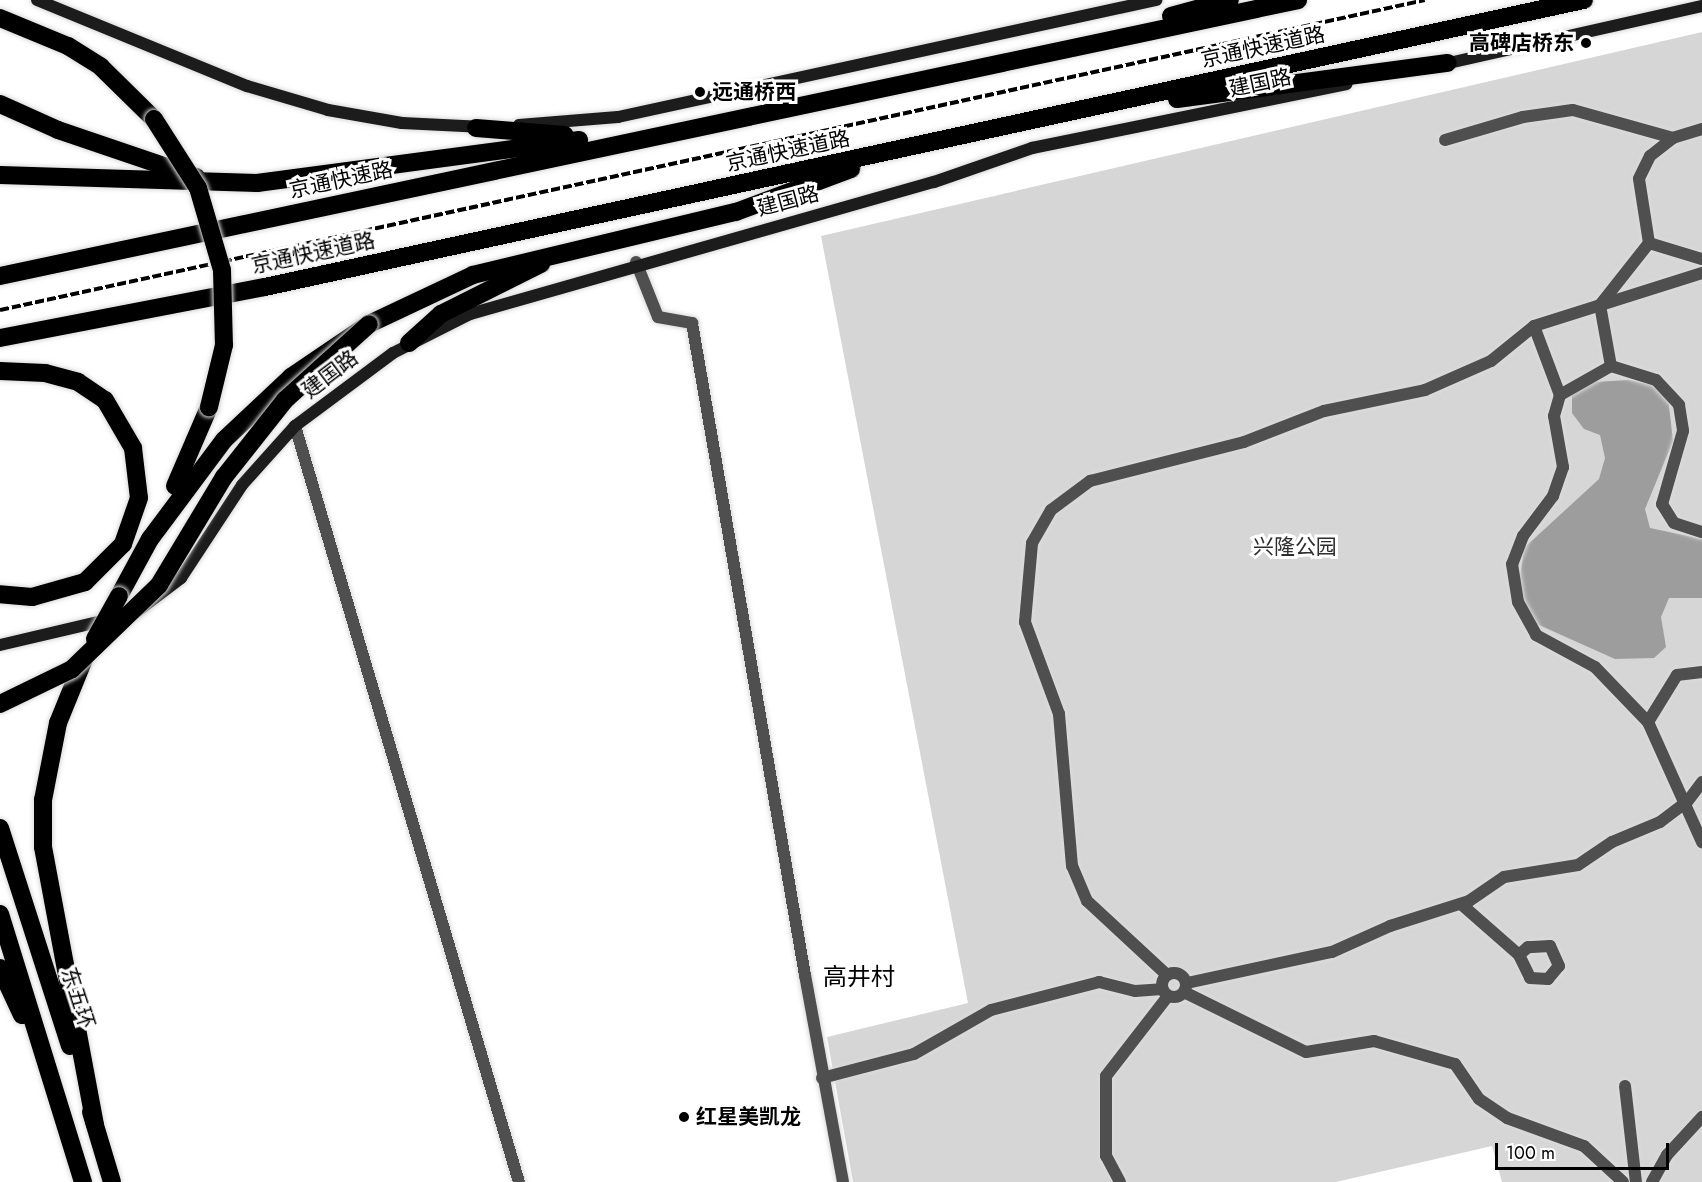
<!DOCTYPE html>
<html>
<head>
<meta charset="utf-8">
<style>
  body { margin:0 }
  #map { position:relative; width:1702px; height:1182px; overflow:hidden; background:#fff; font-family:Jost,"Noto Sans SC",sans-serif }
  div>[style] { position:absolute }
  .green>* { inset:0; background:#d6d6d6 }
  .water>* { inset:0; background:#9d9d9d }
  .roads { filter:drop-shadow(0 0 2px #dbdbdb) drop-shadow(0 0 2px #dbdbdb) }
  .minor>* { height:12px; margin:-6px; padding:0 6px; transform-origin:6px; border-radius:6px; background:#4f4f4f }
  .minor>.ring { margin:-6px; padding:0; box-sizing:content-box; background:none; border:12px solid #4f4f4f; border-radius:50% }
  .tertiary>* { height:12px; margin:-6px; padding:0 6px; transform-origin:6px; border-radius:6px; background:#4f4f4f }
  .secondary>* { height:12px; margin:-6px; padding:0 6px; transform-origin:6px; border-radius:6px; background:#1c1c1c }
  .motorway>* { height:18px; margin:-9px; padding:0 9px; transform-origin:9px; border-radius:9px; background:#000 }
  .rail>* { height:4px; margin-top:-2px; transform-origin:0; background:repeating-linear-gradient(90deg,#000 0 9px,transparent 0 12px) }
  .bridges { filter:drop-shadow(0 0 2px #dbdbdb) drop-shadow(0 0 2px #dbdbdb) }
  .motorway-bridge>* { height:18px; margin:-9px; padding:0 9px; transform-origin:9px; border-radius:9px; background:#000 }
  .dots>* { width:16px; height:16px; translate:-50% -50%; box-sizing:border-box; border:3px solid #fff; border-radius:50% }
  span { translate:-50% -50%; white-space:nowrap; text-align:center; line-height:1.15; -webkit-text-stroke:6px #fff; paint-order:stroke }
  .poi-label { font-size:21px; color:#000; font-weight:700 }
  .right { translate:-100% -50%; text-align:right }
  .left { translate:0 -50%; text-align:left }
  .street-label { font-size:21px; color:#000 }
  .park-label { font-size:21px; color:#2d2d2d }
  .quarter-label { font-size:24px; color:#000 }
  .scale { position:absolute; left:1495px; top:1143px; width:174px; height:27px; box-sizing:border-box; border:3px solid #000; border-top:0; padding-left:8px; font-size:18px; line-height:21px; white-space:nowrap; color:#000; -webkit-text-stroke:4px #fff; paint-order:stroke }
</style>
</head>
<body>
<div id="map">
  <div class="green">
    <i style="clip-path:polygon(1702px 32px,1702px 1182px,1502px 1182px,1492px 1146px,1336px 1182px,853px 1182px,827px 1037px,968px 1003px,821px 236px)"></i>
  </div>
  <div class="water">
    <i style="clip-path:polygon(1629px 380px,1656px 386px,1668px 397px,1673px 441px,1645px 509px,1650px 528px,1702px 539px,1702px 598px,1669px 598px,1661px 617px,1666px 647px,1654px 658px,1615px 659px,1530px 621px,1519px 585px,1524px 548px,1599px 479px,1605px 458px,1600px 435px,1584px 429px,1572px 413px,1572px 394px,1594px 382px)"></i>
  </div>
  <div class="roads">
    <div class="minor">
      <i style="left:1702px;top:129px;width:30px;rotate:163deg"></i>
      <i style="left:1673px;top:138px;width:29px;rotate:142deg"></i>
      <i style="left:1650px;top:156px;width:25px;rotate:116deg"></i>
      <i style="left:1639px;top:179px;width:65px;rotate:81.1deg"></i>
      <i style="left:1649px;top:243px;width:55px;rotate:16.8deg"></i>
      <i style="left:1445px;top:140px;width:81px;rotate:-16.4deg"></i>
      <i style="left:1523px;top:117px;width:50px;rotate:-8deg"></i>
      <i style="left:1573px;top:110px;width:104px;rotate:15.6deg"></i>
      <i style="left:1649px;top:243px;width:79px;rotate:128.3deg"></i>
      <i style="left:1600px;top:305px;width:62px;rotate:79.8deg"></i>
      <i style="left:1611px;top:366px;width:47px;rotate:17.3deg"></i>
      <i style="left:1656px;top:380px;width:34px;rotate:47deg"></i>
      <i style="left:1679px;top:405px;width:26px;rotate:81deg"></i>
      <i style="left:1683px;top:431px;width:76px;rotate:106deg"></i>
      <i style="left:1662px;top:504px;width:22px;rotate:58deg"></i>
      <i style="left:1674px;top:523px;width:29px;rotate:18deg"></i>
      <i style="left:636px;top:262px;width:59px;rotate:68.2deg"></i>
      <i style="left:658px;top:317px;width:35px;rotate:10deg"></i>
      <i style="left:692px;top:323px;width:662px;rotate:80.17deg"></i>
      <i style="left:1702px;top:273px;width:176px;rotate:162.5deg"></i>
      <i style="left:1534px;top:326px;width:74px;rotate:69.4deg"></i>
      <i style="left:1560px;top:395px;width:22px;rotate:106deg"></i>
      <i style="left:1554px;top:416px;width:52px;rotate:80deg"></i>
      <i style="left:1563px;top:467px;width:31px;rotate:109deg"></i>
      <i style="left:1553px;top:496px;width:50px;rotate:126.9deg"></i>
      <i style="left:1523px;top:536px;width:30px;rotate:111deg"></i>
      <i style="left:1512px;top:564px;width:38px;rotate:81deg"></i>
      <i style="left:1518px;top:602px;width:38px;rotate:61deg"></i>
      <i style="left:1536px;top:635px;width:67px;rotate:28.5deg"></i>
      <i style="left:1595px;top:667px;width:76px;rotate:46.1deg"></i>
      <i style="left:1648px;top:722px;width:132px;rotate:65.8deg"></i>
      <i style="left:1560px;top:395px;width:59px;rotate:-29.6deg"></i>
      <i style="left:295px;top:426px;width:788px;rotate:73.5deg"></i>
      <i style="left:1648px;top:722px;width:55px;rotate:-58.3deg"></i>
      <i style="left:1677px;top:675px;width:25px;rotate:-7deg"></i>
      <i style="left:1461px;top:904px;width:77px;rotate:41.3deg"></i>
      <i style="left:1519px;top:955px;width:25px;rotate:64deg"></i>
      <i style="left:1530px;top:978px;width:18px;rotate:3deg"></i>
      <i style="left:1548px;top:979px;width:17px;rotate:-50deg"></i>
      <i style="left:1559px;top:966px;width:22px;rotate:-114deg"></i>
      <i style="left:1550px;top:946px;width:22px;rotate:177deg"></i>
      <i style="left:1528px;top:947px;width:12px;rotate:138deg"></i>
      <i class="ring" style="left:1162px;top:973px;width:12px;height:12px"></i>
      <i style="left:1167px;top:975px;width:109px;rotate:-137.2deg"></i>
      <i style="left:1087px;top:901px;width:38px;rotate:-113deg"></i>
      <i style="left:1072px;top:866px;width:153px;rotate:-94.9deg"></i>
      <i style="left:1059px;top:714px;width:98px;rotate:-110.3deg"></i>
      <i style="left:1025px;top:622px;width:79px;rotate:-84.9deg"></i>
      <i style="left:1032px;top:543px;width:38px;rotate:-60deg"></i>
      <i style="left:1051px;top:510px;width:49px;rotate:-36.6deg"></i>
      <i style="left:1090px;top:481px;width:159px;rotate:-14.2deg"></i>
      <i style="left:1244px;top:442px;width:86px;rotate:-21.2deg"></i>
      <i style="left:1324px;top:411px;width:103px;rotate:-11.7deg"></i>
      <i style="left:1425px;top:390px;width:72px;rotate:-23.7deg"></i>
      <i style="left:1491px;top:361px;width:55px;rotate:-39.1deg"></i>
      <i style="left:1187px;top:983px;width:148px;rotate:-12.1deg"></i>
      <i style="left:1332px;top:952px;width:64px;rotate:-24.1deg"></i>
      <i style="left:1390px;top:926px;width:83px;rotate:-17.6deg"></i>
      <i style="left:1469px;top:901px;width:42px;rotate:-34.4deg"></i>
      <i style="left:1504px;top:877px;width:75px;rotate:-9.2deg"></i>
      <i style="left:1578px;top:865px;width:41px;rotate:-34.1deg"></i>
      <i style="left:1612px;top:842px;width:52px;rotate:-22.6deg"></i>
      <i style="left:1660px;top:822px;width:34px;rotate:-37deg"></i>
      <i style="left:1687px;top:802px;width:25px;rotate:-53deg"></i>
      <i style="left:1184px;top:992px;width:136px;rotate:26.2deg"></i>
      <i style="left:1306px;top:1052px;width:69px;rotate:-9.2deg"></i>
      <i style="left:1374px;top:1041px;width:84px;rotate:15.9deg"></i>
      <i style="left:1455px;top:1064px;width:42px;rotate:55.6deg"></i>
      <i style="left:1479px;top:1099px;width:34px;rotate:34deg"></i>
      <i style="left:1507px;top:1118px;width:82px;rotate:20deg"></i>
      <i style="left:1584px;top:1146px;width:53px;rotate:42.7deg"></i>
      <i style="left:822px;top:1078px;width:95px;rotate:-14.6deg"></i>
      <i style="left:914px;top:1054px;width:89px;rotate:-29.7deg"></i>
      <i style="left:991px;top:1010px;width:112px;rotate:-14.5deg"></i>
      <i style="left:1099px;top:982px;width:37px;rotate:14deg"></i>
      <i style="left:1135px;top:991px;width:27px;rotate:-4deg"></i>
      <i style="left:1625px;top:1086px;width:97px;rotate:83.5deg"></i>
      <i style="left:1120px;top:1182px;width:30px;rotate:-118deg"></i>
      <i style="left:1106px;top:1156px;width:80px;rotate:-90deg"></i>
      <i style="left:1106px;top:1076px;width:101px;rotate:-52.2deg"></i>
      <i style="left:1652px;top:1182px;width:31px;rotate:-61deg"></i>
      <i style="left:1667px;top:1155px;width:52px;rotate:-47.4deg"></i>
    </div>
    <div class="tertiary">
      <i style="left:805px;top:975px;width:210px;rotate:79.6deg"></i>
    </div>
    <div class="secondary">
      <i style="left:37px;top:0;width:227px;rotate:22.3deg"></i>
      <i style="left:247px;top:86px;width:84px;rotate:16.5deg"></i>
      <i style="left:328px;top:110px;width:75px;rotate:10deg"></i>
      <i style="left:402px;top:123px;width:82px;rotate:2.8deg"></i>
      <i style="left:1440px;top:65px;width:269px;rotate:-12.7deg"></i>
      <i style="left:519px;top:125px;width:99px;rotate:-4.6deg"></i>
      <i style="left:618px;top:117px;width:551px;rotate:-12.27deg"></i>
      <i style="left:135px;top:613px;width:58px;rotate:-37.3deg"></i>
      <i style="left:181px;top:578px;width:111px;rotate:-56.7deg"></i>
      <i style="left:242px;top:485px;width:79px;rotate:-48.1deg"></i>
      <i style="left:295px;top:426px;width:122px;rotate:-36.7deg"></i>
      <i style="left:393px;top:353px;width:86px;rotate:-26.9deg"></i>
      <i style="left:470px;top:314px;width:482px;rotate:-15.9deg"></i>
      <i style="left:934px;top:182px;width:104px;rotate:-19.1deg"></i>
      <i style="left:1032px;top:148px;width:321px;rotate:-11.5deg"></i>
      <i style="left:0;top:645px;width:110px;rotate:-13.2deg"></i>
    </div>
    <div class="motorway">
      <i style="left:1171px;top:16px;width:61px;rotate:-15.2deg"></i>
      <i style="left:0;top:18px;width:74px;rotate:22.4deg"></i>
      <i style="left:68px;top:46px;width:39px;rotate:32deg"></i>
      <i style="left:101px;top:67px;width:74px;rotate:44.5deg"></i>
      <i style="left:1177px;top:99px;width:273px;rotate:-7.6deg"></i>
      <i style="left:0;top:104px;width:64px;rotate:24.1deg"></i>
      <i style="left:58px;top:130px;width:146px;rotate:18.8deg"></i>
      <i style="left:476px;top:128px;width:89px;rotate:4.5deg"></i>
      <i style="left:0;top:175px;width:257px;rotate:1.8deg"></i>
      <i style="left:257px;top:183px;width:325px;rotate:-7.6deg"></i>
      <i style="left:0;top:276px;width:1327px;rotate:-12deg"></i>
      <i style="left:0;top:338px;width:270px;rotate:-10.9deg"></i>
      <i style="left:265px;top:287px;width:1350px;rotate:-12.28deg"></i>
      <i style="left:409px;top:343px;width:43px;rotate:-42.2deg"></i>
      <i style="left:441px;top:314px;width:112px;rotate:-26.6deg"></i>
      <i style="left:0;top:371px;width:45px;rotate:2.5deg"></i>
      <i style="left:45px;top:373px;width:34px;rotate:15deg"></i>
      <i style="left:78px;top:382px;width:32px;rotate:34deg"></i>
      <i style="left:105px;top:400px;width:56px;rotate:59.7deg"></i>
      <i style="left:133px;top:448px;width:50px;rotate:83.2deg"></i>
      <i style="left:139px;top:498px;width:49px;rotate:109.2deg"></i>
      <i style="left:123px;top:544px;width:54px;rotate:135deg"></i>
      <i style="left:85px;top:582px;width:55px;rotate:164.2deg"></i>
      <i style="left:32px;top:597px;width:32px;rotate:-175deg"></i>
      <i style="left:175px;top:486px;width:86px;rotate:-66.7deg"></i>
      <i style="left:119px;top:596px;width:65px;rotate:-61.5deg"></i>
      <i style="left:150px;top:539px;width:124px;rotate:-53.2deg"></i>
      <i style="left:224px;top:440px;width:92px;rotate:-43.2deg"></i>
      <i style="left:291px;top:377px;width:94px;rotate:-34.2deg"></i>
      <i style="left:369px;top:324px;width:115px;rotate:-25.2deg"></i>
      <i style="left:473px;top:275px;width:270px;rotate:-13.5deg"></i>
      <i style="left:736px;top:212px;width:123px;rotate:-20.5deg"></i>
      <i style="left:84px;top:659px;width:69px;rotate:112.1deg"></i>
      <i style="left:58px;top:723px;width:78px;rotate:101deg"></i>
      <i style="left:43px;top:800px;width:47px;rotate:90deg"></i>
      <i style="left:43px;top:847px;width:282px;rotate:79.4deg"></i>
      <i style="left:0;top:828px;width:229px;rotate:72.2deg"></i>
      <i style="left:0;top:914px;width:281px;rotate:72.8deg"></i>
      <i style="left:0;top:968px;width:52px;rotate:64.9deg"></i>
      <i style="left:91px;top:1112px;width:73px;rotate:73.3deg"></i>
    </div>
  </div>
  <div class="rail">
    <i style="left:0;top:310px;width:1458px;rotate:-12.27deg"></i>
  </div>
  <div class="bridges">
    <div class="motorway-bridge">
      <i style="left:154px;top:119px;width:82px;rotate:57.5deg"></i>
      <i style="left:198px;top:188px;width:85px;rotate:73.7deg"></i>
      <i style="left:222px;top:270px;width:75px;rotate:88.5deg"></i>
      <i style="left:224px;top:345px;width:64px;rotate:103.6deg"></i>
      <i style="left:95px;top:639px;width:49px;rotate:-60.8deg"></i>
      <i style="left:0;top:704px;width:80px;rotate:-25.9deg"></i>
      <i style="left:72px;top:669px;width:121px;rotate:-44deg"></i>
      <i style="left:159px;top:585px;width:126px;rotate:-59deg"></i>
      <i style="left:224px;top:477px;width:98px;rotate:-51.6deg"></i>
      <i style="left:285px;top:400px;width:113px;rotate:-42.1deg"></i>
    </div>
  </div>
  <div class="dots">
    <i style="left:1586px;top:43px;background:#000"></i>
    <i style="left:700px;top:92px;background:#000"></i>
    <i style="left:684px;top:1117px;background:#000"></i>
  </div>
  <div class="poi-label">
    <span class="right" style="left:1574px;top:43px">高碑店桥东</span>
    <span class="left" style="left:712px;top:92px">远通桥西</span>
    <span class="left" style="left:696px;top:1117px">红星美凯龙</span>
  </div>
  <div class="street-label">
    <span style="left:1263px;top:47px;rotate:-12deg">京通快速道路</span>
    <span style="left:1260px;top:83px;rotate:-12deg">建国路</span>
    <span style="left:788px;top:151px;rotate:-12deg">京通快速道路</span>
    <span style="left:341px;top:180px;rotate:-12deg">京通快速路</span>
    <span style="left:788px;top:201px;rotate:-15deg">建国路</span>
    <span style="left:313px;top:253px;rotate:-12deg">京通快速道路</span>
    <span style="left:330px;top:374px;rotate:-37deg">建国路</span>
    <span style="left:78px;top:998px;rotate:72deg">东五环</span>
  </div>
  <div class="park-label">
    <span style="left:1295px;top:547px">兴隆公园</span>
  </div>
  <div class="quarter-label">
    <span style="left:859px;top:977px">高井村</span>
  </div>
  <div class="scale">100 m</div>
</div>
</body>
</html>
